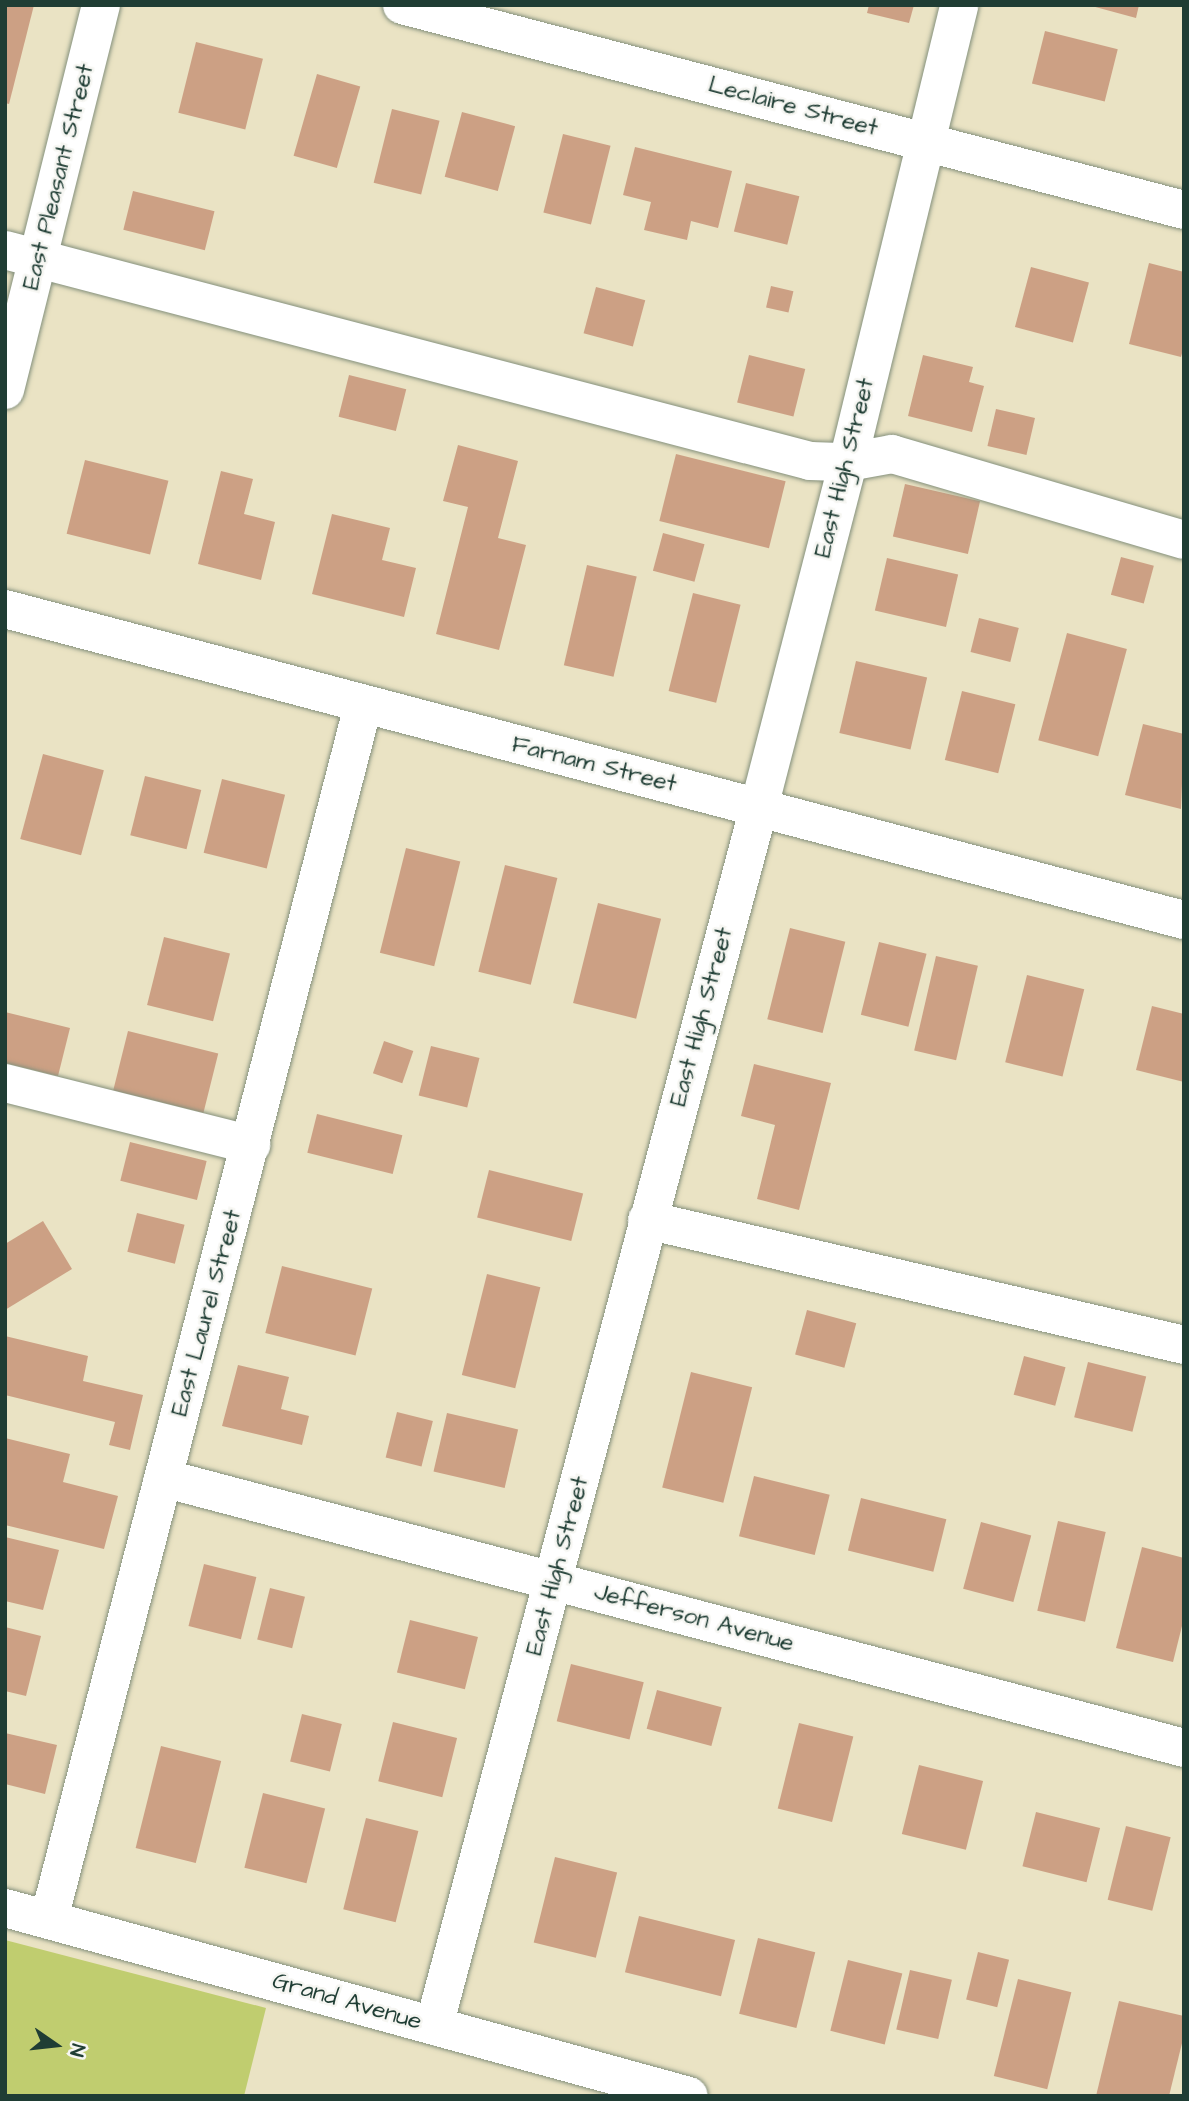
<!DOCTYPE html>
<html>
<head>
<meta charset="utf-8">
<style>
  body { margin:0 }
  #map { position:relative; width:1189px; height:2101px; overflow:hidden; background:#eae3c4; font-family:"Architects Daughter",sans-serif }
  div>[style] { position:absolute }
  .green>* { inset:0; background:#c0cd6f }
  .building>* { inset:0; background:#cca084; transform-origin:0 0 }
  .roads { filter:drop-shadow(0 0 2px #84907c) drop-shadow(0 0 2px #84907c) }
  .minor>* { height:38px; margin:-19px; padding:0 19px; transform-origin:19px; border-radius:19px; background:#fff }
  span { translate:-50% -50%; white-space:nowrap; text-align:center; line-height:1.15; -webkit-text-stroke:5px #f6f6f2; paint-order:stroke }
  .street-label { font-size:24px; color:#1f3d34 }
  .frame { position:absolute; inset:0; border:7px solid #1f3d34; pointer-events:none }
  .north { position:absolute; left:21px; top:2010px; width:70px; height:70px; -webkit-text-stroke:5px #f6f6f2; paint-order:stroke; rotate:104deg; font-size:19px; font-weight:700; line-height:28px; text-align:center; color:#1f3d34 }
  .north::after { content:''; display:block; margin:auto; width:24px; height:32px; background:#1f3d34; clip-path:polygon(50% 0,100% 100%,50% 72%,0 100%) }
</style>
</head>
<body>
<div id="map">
  <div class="green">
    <i style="clip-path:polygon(5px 1940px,266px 2008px,244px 2096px,5px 2096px)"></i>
  </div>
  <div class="building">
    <i style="clip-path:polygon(5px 5px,34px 5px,9px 104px,5px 103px)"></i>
    <i style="clip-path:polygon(869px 5px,914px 5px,909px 23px,867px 13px)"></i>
    <i style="clip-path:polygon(1088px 5px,1139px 5px,1136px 18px)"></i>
    <i style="left:1045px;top:31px;width:75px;height:54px;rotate:14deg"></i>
    <i style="left:196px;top:42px;width:69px;height:73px;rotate:14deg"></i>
    <i style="left:317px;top:74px;width:45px;height:85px;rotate:16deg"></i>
    <i style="left:392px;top:109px;width:49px;height:76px;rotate:14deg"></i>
    <i style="left:462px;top:112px;width:55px;height:67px;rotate:15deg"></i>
    <i style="left:563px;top:134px;width:49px;height:81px;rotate:14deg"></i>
    <i style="clip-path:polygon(635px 147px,732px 171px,718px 228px,691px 221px,687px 240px,644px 230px,651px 202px,623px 195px)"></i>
    <i style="left:746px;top:183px;width:55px;height:50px;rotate:14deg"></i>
    <i style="left:133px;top:191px;width:84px;height:40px;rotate:14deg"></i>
    <i style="clip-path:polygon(1149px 263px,1184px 272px,1184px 346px,1181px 357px,1129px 344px)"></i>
    <i style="left:1031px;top:267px;width:60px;height:62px;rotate:15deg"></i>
    <i style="left:771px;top:286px;width:23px;height:22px;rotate:13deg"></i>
    <i style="left:596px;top:287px;width:51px;height:48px;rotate:15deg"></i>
    <i style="left:749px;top:355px;width:58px;height:49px;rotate:14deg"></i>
    <i style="clip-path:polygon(923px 355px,973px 367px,969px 382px,984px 386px,972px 432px,908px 416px)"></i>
    <i style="left:349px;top:375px;width:59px;height:43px;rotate:14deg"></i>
    <i style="left:996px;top:409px;width:40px;height:38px;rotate:13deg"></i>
    <i style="clip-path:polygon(458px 445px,518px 461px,498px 538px,526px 545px,499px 650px,436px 634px,468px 507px,443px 501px)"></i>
    <i style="left:676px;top:454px;width:113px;height:69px;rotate:14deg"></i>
    <i style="left:85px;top:460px;width:86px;height:76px;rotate:14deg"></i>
    <i style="clip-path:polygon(221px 471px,253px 479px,244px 514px,275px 522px,261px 580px,198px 564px)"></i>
    <i style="left:905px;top:484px;width:77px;height:54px;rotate:13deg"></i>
    <i style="clip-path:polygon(332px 514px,390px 528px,382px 560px,416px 568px,404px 617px,312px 594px)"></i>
    <i style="left:663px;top:533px;width:43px;height:39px;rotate:15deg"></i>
    <i style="left:1121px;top:557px;width:34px;height:39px;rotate:15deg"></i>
    <i style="left:887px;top:558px;width:73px;height:54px;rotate:13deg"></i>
    <i style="left:587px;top:565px;width:51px;height:103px;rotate:13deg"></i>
    <i style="left:693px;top:593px;width:49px;height:101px;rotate:14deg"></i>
    <i style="left:979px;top:618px;width:41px;height:35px;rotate:14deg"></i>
    <i style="left:1067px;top:633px;width:62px;height:111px;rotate:15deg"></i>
    <i style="left:856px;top:661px;width:73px;height:74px;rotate:13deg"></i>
    <i style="left:962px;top:691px;width:55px;height:71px;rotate:14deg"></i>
    <i style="clip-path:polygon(1143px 724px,1184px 734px,1181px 809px,1125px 795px)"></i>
    <i style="left:43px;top:754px;width:63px;height:88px;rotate:15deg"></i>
    <i style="left:145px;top:776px;width:58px;height:61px;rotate:14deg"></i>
    <i style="left:222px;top:779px;width:65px;height:76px;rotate:14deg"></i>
    <i style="left:406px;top:848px;width:56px;height:108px;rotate:14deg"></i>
    <i style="left:505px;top:865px;width:54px;height:110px;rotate:14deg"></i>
    <i style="left:598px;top:903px;width:65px;height:103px;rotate:14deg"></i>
    <i style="left:790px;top:928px;width:57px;height:94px;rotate:14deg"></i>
    <i style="left:164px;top:937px;width:68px;height:70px;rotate:14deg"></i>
    <i style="left:879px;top:942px;width:49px;height:75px;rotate:14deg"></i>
    <i style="left:936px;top:956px;width:43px;height:97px;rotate:13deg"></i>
    <i style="left:1027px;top:975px;width:59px;height:90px;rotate:14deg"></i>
    <i style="clip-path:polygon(1152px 1006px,1184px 1014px,1184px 1082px,1136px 1070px)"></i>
    <i style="clip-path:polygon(5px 1012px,70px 1028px,58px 1076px,5px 1063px)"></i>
    <i style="left:128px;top:1031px;width:93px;height:61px;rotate:14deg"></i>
    <i style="left:384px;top:1041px;width:31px;height:34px;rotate:19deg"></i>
    <i style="left:431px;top:1046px;width:50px;height:51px;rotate:14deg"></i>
    <i style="clip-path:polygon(754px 1064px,831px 1083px,799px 1210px,757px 1199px,775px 1125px,741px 1116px)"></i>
    <i style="left:317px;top:1114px;width:88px;height:40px;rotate:14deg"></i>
    <i style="left:130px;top:1142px;width:79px;height:40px;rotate:14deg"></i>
    <i style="left:489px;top:1170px;width:97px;height:49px;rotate:14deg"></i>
    <i style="left:137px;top:1213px;width:49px;height:40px;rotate:14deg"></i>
    <i style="clip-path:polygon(43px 1221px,72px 1269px,5px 1310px,5px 1244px)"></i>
    <i style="left:282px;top:1266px;width:93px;height:69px;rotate:14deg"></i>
    <i style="left:487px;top:1274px;width:55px;height:104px;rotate:14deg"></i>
    <i style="left:807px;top:1310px;width:51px;height:46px;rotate:15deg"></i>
    <i style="clip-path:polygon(5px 1336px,88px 1356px,83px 1381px,143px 1395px,130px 1450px,109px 1445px,115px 1422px,5px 1395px)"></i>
    <i style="left:1024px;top:1356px;width:43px;height:40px;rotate:15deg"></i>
    <i style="left:1088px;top:1362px;width:60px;height:57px;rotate:14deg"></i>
    <i style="clip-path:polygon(238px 1365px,289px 1377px,281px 1409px,309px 1416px,302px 1445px,222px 1426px)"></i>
    <i style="left:691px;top:1372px;width:63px;height:119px;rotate:14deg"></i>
    <i style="left:397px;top:1412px;width:37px;height:47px;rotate:14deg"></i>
    <i style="left:447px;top:1413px;width:73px;height:60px;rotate:13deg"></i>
    <i style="clip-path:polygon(5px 1438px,70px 1454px,63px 1482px,118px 1496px,104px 1549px,5px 1525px)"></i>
    <i style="left:754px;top:1476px;width:78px;height:62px;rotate:14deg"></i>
    <i style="left:861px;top:1498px;width:88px;height:54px;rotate:14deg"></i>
    <i style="left:1058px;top:1521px;width:49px;height:92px;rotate:13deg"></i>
    <i style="left:981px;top:1522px;width:52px;height:69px;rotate:15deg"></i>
    <i style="clip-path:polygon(5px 1537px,59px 1550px,43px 1610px,5px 1601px)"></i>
    <i style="clip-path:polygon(1142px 1547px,1184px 1558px,1184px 1618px,1173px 1662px,1116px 1648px)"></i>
    <i style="left:204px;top:1564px;width:54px;height:64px;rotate:14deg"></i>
    <i style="left:270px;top:1588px;width:36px;height:53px;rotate:14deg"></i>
    <i style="left:410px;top:1620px;width:70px;height:54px;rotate:14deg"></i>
    <i style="clip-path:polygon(5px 1627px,41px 1636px,26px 1696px,5px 1691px)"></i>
    <i style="left:571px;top:1664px;width:75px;height:59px;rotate:14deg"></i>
    <i style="left:657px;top:1690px;width:67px;height:40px;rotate:15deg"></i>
    <i style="left:302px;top:1714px;width:41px;height:49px;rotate:14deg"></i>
    <i style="left:393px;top:1722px;width:66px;height:61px;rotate:14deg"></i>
    <i style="left:799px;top:1723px;width:56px;height:88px;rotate:14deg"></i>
    <i style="clip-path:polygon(5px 1733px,57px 1745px,45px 1794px,5px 1784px)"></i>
    <i style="left:161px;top:1746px;width:62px;height:105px;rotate:14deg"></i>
    <i style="left:919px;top:1765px;width:66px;height:71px;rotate:14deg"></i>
    <i style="left:263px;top:1793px;width:64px;height:77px;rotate:14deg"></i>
    <i style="left:1036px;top:1812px;width:66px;height:56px;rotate:14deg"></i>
    <i style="left:366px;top:1818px;width:54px;height:94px;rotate:14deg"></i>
    <i style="left:1126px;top:1826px;width:46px;height:76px;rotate:14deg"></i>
    <i style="left:555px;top:1857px;width:64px;height:88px;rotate:14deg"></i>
    <i style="left:639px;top:1916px;width:99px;height:58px;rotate:14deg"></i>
    <i style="left:758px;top:1938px;width:59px;height:78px;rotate:14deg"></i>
    <i style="left:978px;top:1952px;width:32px;height:49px;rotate:14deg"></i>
    <i style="left:848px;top:1960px;width:56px;height:73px;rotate:14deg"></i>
    <i style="left:910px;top:1970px;width:43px;height:61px;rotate:13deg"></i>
    <i style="left:1018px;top:1979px;width:55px;height:100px;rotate:14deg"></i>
    <i style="clip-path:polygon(1119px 2001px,1184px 2016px,1184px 2035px,1169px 2096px,1096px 2096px)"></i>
  </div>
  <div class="roads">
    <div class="minor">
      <i style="left:402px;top:5px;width:808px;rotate:14.69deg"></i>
      <i style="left:5px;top:250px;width:832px;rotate:14.69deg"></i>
      <i style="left:810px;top:461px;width:38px;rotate:2deg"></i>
      <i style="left:848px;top:462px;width:45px;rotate:-10.3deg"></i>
      <i style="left:892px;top:454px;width:304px;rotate:16.4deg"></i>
      <i style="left:5px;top:390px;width:397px;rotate:-76deg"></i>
      <i style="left:5px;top:609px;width:1219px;rotate:14.78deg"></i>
      <i style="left:5px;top:1083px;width:254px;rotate:14.1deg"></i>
      <i style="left:647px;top:1220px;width:551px;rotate:13.1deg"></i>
      <i style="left:163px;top:1478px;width:1056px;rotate:14.81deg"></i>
      <i style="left:5px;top:1908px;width:709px;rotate:15.37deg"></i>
      <i style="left:49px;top:1919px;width:1253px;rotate:-75.49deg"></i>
      <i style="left:434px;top:2026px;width:1262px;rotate:-75.07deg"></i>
      <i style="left:759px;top:807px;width:356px;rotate:-75.5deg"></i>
      <i style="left:848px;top:462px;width:470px;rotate:-76.3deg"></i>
    </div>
  </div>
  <div class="street-label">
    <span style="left:793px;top:107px;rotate:15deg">Leclaire Street</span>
    <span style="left:59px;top:177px;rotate:-76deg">East Pleasant Street</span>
    <span style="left:845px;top:468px;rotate:-76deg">East High Street</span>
    <span style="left:594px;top:765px;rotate:14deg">Farnam Street</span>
    <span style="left:702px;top:1017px;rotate:-75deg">East High Street</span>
    <span style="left:207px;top:1313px;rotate:-75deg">East Laurel Street</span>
    <span style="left:558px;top:1566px;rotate:-75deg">East High Street</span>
    <span style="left:694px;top:1618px;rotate:15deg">Jefferson Avenue</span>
    <span style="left:347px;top:2002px;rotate:16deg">Grand Avenue</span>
  </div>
  <div class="frame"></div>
  <div class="north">N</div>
</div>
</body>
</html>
